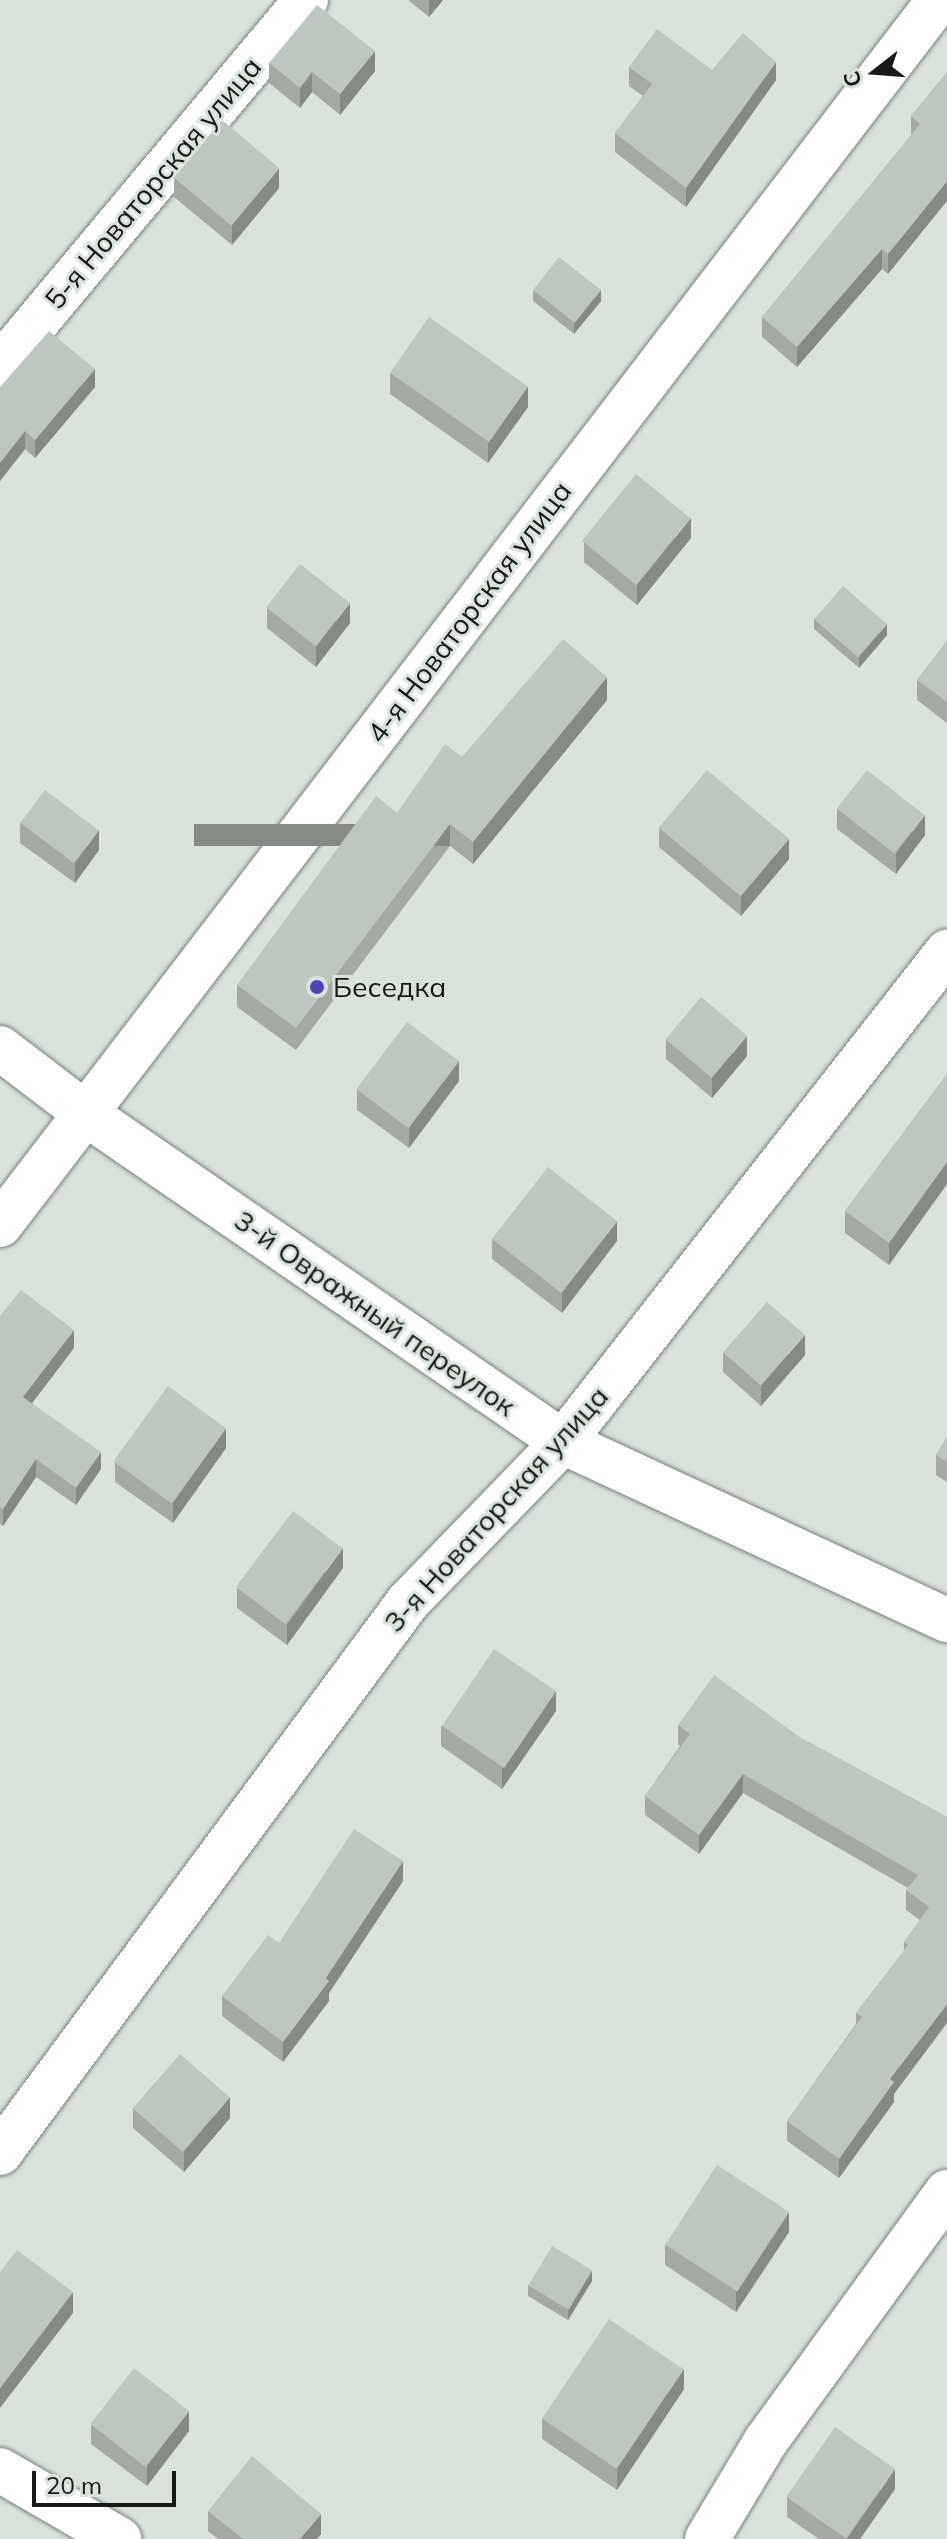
<!DOCTYPE html>
<html>
<head>
<meta charset="utf-8">
<style>
  body { margin:0 }
  #map { position:relative; width:947px; height:2539px; overflow:hidden; background:#dbe2dd; font-family:Mulish,sans-serif }
  div>[style] { position:absolute }
  .roads { filter:drop-shadow(0 0 2px #7b817c) drop-shadow(0 0 2px #7b817c) }
  .minor>* { height:44px; margin:-22px; padding:0 22px; transform-origin:22px; border-radius:22px; background:#fff }
  .wall>* { inset:0; background:#a4a9a5 }
  .shaded-wall>* { inset:0; background:#868a86; transform-origin:0 0 }
  .building>* { inset:0; background:#bfc5c0; transform-origin:0 0 }
  .dots>* { width:22px; height:22px; translate:-50% -50%; box-sizing:border-box; border:4px solid #dbe2dd; border-radius:50% }
  span { translate:-50% -50%; white-space:nowrap; text-align:center; line-height:1.15; -webkit-text-stroke:6px #dbe2dd; paint-order:stroke }
  .street-label { font-size:28px; color:#171917 }
  .poi-label { font-size:28px; color:#171917 }
  .left { translate:0 -50%; text-align:left }
  .north { position:absolute; left:835px; top:32px; width:80px; height:80px; -webkit-text-stroke:6px #dbe2dd; paint-order:stroke; rotate:253deg; font-size:22px; font-weight:700; line-height:32px; text-align:center; color:#171917 }
  .north::after { content:''; display:block; margin:auto; width:28px; height:36px; background:#171917; clip-path:polygon(50% 0,100% 100%,50% 72%,0 100%) }
  .scale { position:absolute; left:32px; top:2471px; width:144px; height:36px; box-sizing:border-box; border:4px solid #171917; border-top:0; padding-left:10px; font-size:24px; line-height:28px; white-space:nowrap; color:#171917; -webkit-text-stroke:6px #dbe2dd; paint-order:stroke }
</style>
</head>
<body>
<div id="map">
  <div class="roads">
    <div class="minor">
      <i style="left:0;top:366px;width:477px;rotate:-50.1deg"></i>
      <i style="left:0;top:1048px;width:112px;rotate:37.4deg"></i>
      <i style="left:89px;top:1116px;width:575px;rotate:34.52deg"></i>
      <i style="left:563px;top:1442px;width:423px;rotate:24.9deg"></i>
      <i style="left:0;top:1225px;width:1543px;rotate:-52.53deg"></i>
      <i style="left:0;top:2153px;width:686px;rotate:-53.48deg"></i>
      <i style="left:408px;top:1602px;width:223px;rotate:-45.9deg"></i>
      <i style="left:563px;top:1442px;width:623px;rotate:-51.92deg"></i>
      <i style="left:0;top:2470px;width:138px;rotate:30.1deg"></i>
      <i style="left:707px;top:2539px;width:114px;rotate:-59deg"></i>
      <i style="left:766px;top:2441px;width:308px;rotate:-54deg"></i>
    </div>
  </div>
  <div class="wall">
    <i style="clip-path:polygon(408px 0,443px 0,429px 17px)"></i>
    <i style="clip-path:polygon(269px 63px,375px 71px,340px 115px,312px 92px,300px 108px,269px 83px)"></i>
    <i style="clip-path:polygon(629px 67px,712px 70px,776px 80px,686px 207px,615px 152px,615px 133px,643px 96px,629px 86px)"></i>
    <i style="clip-path:polygon(947px 72px,888px 274px,882px 269px,797px 367px,762px 337px,762px 317px,911px 136px,911px 116px)"></i>
    <i style="clip-path:polygon(174px 177px,279px 188px,232px 245px,174px 197px)"></i>
    <i style="clip-path:polygon(533px 290px,601px 301px,574px 334px,533px 301px)"></i>
    <i style="clip-path:polygon(390px 373px,528px 407px,488px 463px,390px 394px)"></i>
    <i style="clip-path:polygon(0 387px,95px 387px,35px 458px,25px 449px,0 481px)"></i>
    <i style="clip-path:polygon(691px 538px,637px 605px,584px 562px,584px 542px)"></i>
    <i style="clip-path:polygon(267px 608px,350px 623px,316px 667px,267px 628px)"></i>
    <i style="clip-path:polygon(814px 619px,887px 635px,859px 668px,814px 629px)"></i>
    <i style="clip-path:polygon(947px 641px,947px 723px,917px 700px,917px 680px)"></i>
    <i style="clip-path:polygon(607px 700px,473px 864px,450px 846px,296px 1050px,237px 1007px,237px 985px,397px 813px,462px 757px)"></i>
    <i style="clip-path:polygon(837px 809px,925px 835px,896px 874px,837px 829px)"></i>
    <i style="clip-path:polygon(20px 823px,99px 850px,75px 883px,20px 843px)"></i>
    <i style="clip-path:polygon(659px 827px,789px 859px,741px 916px,659px 847px)"></i>
    <i style="clip-path:polygon(666px 1039px,747px 1056px,712px 1098px,666px 1059px)"></i>
    <i style="clip-path:polygon(947px 1074px,947px 1184px,889px 1265px,845px 1233px,845px 1211px)"></i>
    <i style="clip-path:polygon(459px 1081px,409px 1148px,357px 1110px,357px 1090px)"></i>
    <i style="clip-path:polygon(492px 1239px,617px 1241px,562px 1313px,492px 1259px)"></i>
    <i style="clip-path:polygon(0 1316px,74px 1348px,32px 1403px,101px 1469px,76px 1505px,36px 1477px,3px 1526px,0 1524px)"></i>
    <i style="clip-path:polygon(723px 1352px,805px 1355px,761px 1406px,723px 1372px)"></i>
    <i style="clip-path:polygon(947px 1437px,947px 1482px,936px 1475px,936px 1455px)"></i>
    <i style="clip-path:polygon(226px 1448px,173px 1523px,115px 1482px,115px 1462px)"></i>
    <i style="clip-path:polygon(343px 1568px,287px 1645px,237px 1608px,237px 1588px)"></i>
    <i style="clip-path:polygon(556px 1711px,502px 1789px,441px 1746px,441px 1726px)"></i>
    <i style="clip-path:polygon(678px 1725px,801px 1738px,947px 1817px,894px 2094px,894px 2102px,839px 2178px,787px 2141px,787px 2121px,856px 2024px,856px 2013px,904px 1951px,904px 1942px,920px 1920px,906px 1910px,906px 1890px,908px 1888px,743px 1793px,699px 1854px,645px 1815px,645px 1796px,680px 1746px,678px 1744px)"></i>
    <i style="clip-path:polygon(403px 1881px,329px 1993px,329px 2001px,283px 2062px,222px 2016px,222px 1996px,279px 1943px)"></i>
    <i style="clip-path:polygon(133px 2108px,230px 2118px,184px 2172px,133px 2128px)"></i>
    <i style="clip-path:polygon(789px 2232px,736px 2312px,665px 2265px,665px 2245px)"></i>
    <i style="clip-path:polygon(592px 2281px,568px 2320px,528px 2296px,528px 2285px)"></i>
    <i style="clip-path:polygon(684px 2389px,617px 2490px,542px 2439px,542px 2419px)"></i>
    <i style="clip-path:polygon(91px 2424px,189px 2431px,147px 2486px,91px 2444px)"></i>
    <i style="clip-path:polygon(895px 2489px,860px 2539px,819px 2539px,787px 2517px,787px 2497px)"></i>
    <i style="clip-path:polygon(208px 2511px,321px 2534px,317px 2539px,218px 2539px,208px 2531px)"></i>
  </div>
  <div class="shaded-wall">
    <i style="clip-path:polygon(429px 0,443px 0,429px 17px)"></i>
    <i style="clip-path:polygon(375px 51px,375px 71px,340px 115px,340px 94px)"></i>
    <i style="clip-path:polygon(776px 62px,776px 80px,686px 207px,686px 188px)"></i>
    <i style="clip-path:polygon(312px 72px,312px 92px,300px 108px,300px 88px)"></i>
    <i style="clip-path:polygon(279px 168px,279px 188px,232px 245px,232px 225px)"></i>
    <i style="clip-path:polygon(947px 181px,947px 201px,888px 274px,888px 254px)"></i>
    <i style="clip-path:polygon(882px 249px,882px 269px,797px 367px,797px 347px)"></i>
    <i style="clip-path:polygon(601px 290px,601px 301px,574px 334px,574px 323px)"></i>
    <i style="clip-path:polygon(95px 369px,95px 387px,35px 458px,35px 440px)"></i>
    <i style="clip-path:polygon(528px 386px,528px 407px,488px 463px,488px 443px)"></i>
    <i style="clip-path:polygon(25px 431px,25px 449px,0 481px,0 463px)"></i>
    <i style="clip-path:polygon(691px 518px,691px 538px,637px 605px,637px 585px)"></i>
    <i style="clip-path:polygon(350px 603px,350px 623px,316px 667px,316px 647px)"></i>
    <i style="clip-path:polygon(887px 624px,887px 635px,859px 668px,859px 657px)"></i>
    <i style="clip-path:polygon(607px 677px,607px 700px,473px 864px,473px 842px)"></i>
    <i style="clip-path:polygon(925px 815px,925px 835px,896px 874px,896px 853px)"></i>
    <i style="left:450px;top:824px;width:22px;height:256px;rotate:90deg"></i>
    <i style="clip-path:polygon(99px 830px,99px 850px,75px 883px,75px 863px)"></i>
    <i style="clip-path:polygon(789px 839px,789px 859px,741px 916px,741px 896px)"></i>
    <i style="clip-path:polygon(747px 1036px,747px 1056px,712px 1098px,712px 1078px)"></i>
    <i style="clip-path:polygon(459px 1061px,459px 1081px,409px 1148px,409px 1128px)"></i>
    <i style="clip-path:polygon(947px 1162px,947px 1184px,889px 1265px,889px 1243px)"></i>
    <i style="clip-path:polygon(617px 1221px,617px 1241px,562px 1313px,562px 1293px)"></i>
    <i style="clip-path:polygon(74px 1330px,74px 1348px,23px 1415px,23px 1397px)"></i>
    <i style="clip-path:polygon(805px 1335px,805px 1355px,761px 1406px,761px 1386px)"></i>
    <i style="clip-path:polygon(226px 1428px,226px 1448px,173px 1523px,173px 1503px)"></i>
    <i style="clip-path:polygon(101px 1452px,101px 1469px,76px 1505px,76px 1488px)"></i>
    <i style="clip-path:polygon(36px 1459px,36px 1477px,3px 1526px,3px 1509px)"></i>
    <i style="clip-path:polygon(343px 1548px,343px 1568px,287px 1645px,287px 1625px)"></i>
    <i style="clip-path:polygon(556px 1691px,556px 1711px,502px 1789px,502px 1769px)"></i>
    <i style="clip-path:polygon(743px 1774px,743px 1793px,699px 1854px,699px 1835px)"></i>
    <i style="clip-path:polygon(403px 1861px,403px 1881px,329px 1993px,329px 2001px,283px 2062px,283px 2042px)"></i>
    <i style="clip-path:polygon(947px 2004px,947px 2023px,894px 2094px,894px 2102px,839px 2178px,839px 2159px,890px 2079px)"></i>
    <i style="clip-path:polygon(230px 2097px,230px 2118px,184px 2172px,184px 2152px)"></i>
    <i style="clip-path:polygon(789px 2212px,789px 2232px,736px 2312px,736px 2292px)"></i>
    <i style="clip-path:polygon(592px 2270px,592px 2281px,568px 2320px,568px 2309px)"></i>
    <i style="clip-path:polygon(73px 2292px,73px 2313px,0 2408px,0 2388px)"></i>
    <i style="clip-path:polygon(684px 2369px,684px 2389px,617px 2490px,617px 2469px)"></i>
    <i style="clip-path:polygon(189px 2411px,189px 2431px,147px 2486px,147px 2466px)"></i>
    <i style="clip-path:polygon(895px 2469px,895px 2489px,860px 2539px,847px 2539px)"></i>
    <i style="clip-path:polygon(321px 2514px,321px 2534px,317px 2539px,300px 2539px)"></i>
  </div>
  <div class="building">
    <i style="clip-path:polygon(317px 5px,375px 51px,340px 94px,312px 72px,300px 88px,269px 63px)"></i>
    <i style="clip-path:polygon(657px 29px,712px 70px,743px 33px,776px 62px,686px 188px,615px 133px,652px 84px,629px 67px)"></i>
    <i style="clip-path:polygon(947px 72px,947px 181px,888px 254px,882px 249px,797px 347px,762px 317px,920px 124px,911px 116px)"></i>
    <i style="left:222px;top:120px;width:75px;height:75px;rotate:40deg"></i>
    <i style="left:559px;top:257px;width:53px;height:42px;rotate:38deg"></i>
    <i style="left:429px;top:317px;width:121px;height:68px;rotate:35deg"></i>
    <i style="clip-path:polygon(49px 331px,95px 369px,35px 440px,25px 431px,0 463px,0 387px)"></i>
    <i style="left:636px;top:474px;width:70px;height:86px;rotate:39deg"></i>
    <i style="left:300px;top:564px;width:63px;height:55px;rotate:38deg"></i>
    <i style="left:843px;top:586px;width:58px;height:44px;rotate:41deg"></i>
    <i style="clip-path:polygon(563px 639px,607px 677px,473px 842px,450px 824px,296px 1028px,237px 985px,376px 796px,397px 813px,445px 744px,462px 757px)"></i>
    <i style="clip-path:polygon(947px 641px,947px 702px,917px 680px)"></i>
    <i style="left:707px;top:770px;width:107px;height:75px;rotate:40deg"></i>
    <i style="left:867px;top:770px;width:73px;height:49px;rotate:38deg"></i>
    <i style="left:45px;top:790px;width:67px;height:41px;rotate:37deg"></i>
    <i style="left:701px;top:997px;width:60px;height:55px;rotate:40deg"></i>
    <i style="left:407px;top:1022px;width:65px;height:84px;rotate:37deg"></i>
    <i style="clip-path:polygon(947px 1074px,947px 1162px,889px 1243px,845px 1211px)"></i>
    <i style="left:548px;top:1167px;width:88px;height:91px;rotate:38deg"></i>
    <i style="clip-path:polygon(21px 1290px,74px 1330px,23px 1397px,101px 1452px,76px 1488px,36px 1459px,3px 1509px,0 1507px,0 1316px)"></i>
    <i style="left:767px;top:1302px;width:50px;height:67px;rotate:41deg"></i>
    <i style="left:168px;top:1386px;width:72px;height:93px;rotate:36deg"></i>
    <i style="clip-path:polygon(947px 1437px,947px 1462px,936px 1455px)"></i>
    <i style="left:293px;top:1511px;width:62px;height:95px;rotate:37deg"></i>
    <i style="left:494px;top:1649px;width:75px;height:93px;rotate:34deg"></i>
    <i style="clip-path:polygon(714px 1675px,801px 1738px,947px 1817px,947px 2004px,890px 2079px,894px 2082px,839px 2159px,787px 2121px,862px 2017px,856px 2013px,908px 1945px,904px 1942px,929px 1907px,906px 1890px,918px 1875px,743px 1774px,699px 1835px,645px 1796px,690px 1734px,678px 1725px)"></i>
    <i style="clip-path:polygon(354px 1829px,403px 1861px,326px 1978px,329px 1981px,283px 2042px,222px 1996px,268px 1935px,279px 1943px)"></i>
    <i style="left:180px;top:2054px;width:66px;height:72px;rotate:41deg"></i>
    <i style="left:717px;top:2165px;width:86px;height:95px;rotate:33deg"></i>
    <i style="left:552px;top:2246px;width:47px;height:46px;rotate:31deg"></i>
    <i style="clip-path:polygon(17px 2250px,73px 2292px,0 2388px,0 2272px)"></i>
    <i style="left:609px;top:2319px;width:90px;height:120px;rotate:34deg"></i>
    <i style="left:134px;top:2368px;width:70px;height:71px;rotate:38deg"></i>
    <i style="left:835px;top:2427px;width:73px;height:85px;rotate:35deg"></i>
    <i style="clip-path:polygon(252px 2456px,321px 2514px,300px 2539px,243px 2539px,208px 2511px)"></i>
  </div>
  <div class="dots">
    <i style="left:317px;top:987px;background:#5043ba"></i>
  </div>
  <div class="street-label">
    <span style="left:153px;top:183px;rotate:-50deg">5-я Новаторская улица</span>
    <span style="left:469px;top:612px;rotate:-53deg">4-я Новаторская улица</span>
    <span style="left:375px;top:1313px;rotate:35deg">3-й Овражный переулок</span>
    <span style="left:496px;top:1509px;rotate:-48deg">3-я Новаторская улица</span>
  </div>
  <div class="poi-label">
    <span class="left" style="left:333px;top:987px">Беседка</span>
  </div>
  <div class="north">С</div>
  <div class="scale">20 m</div>
</div>
</body>
</html>
